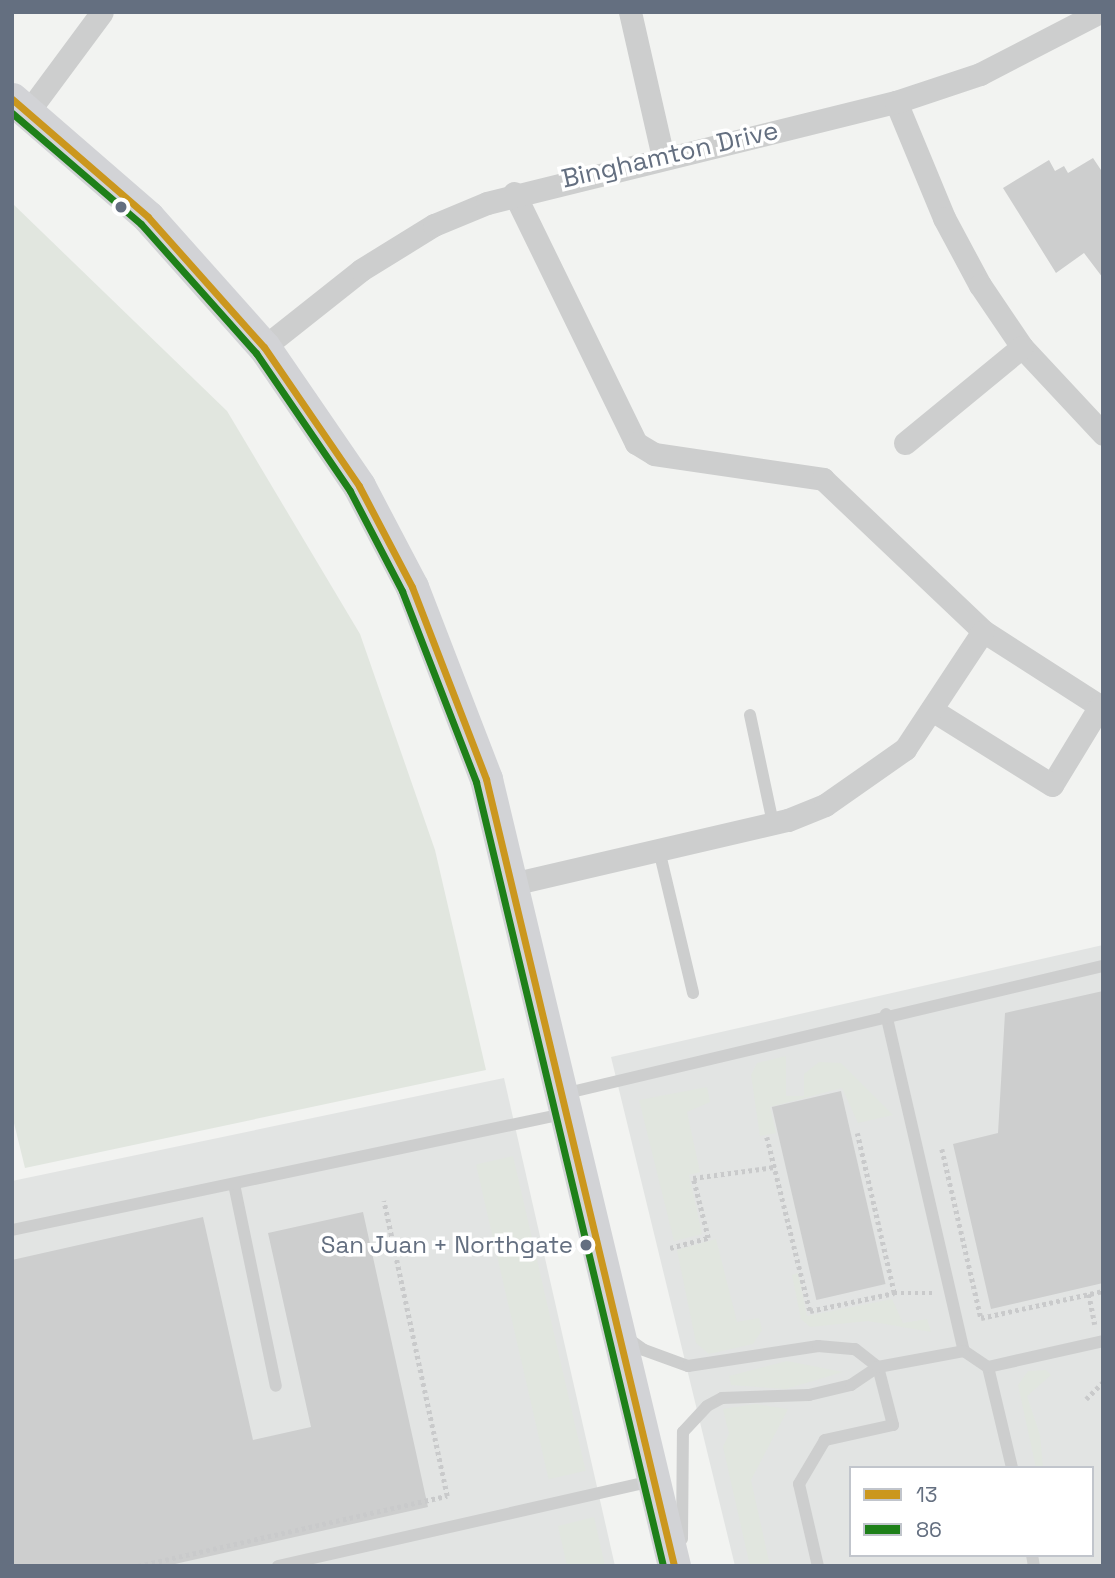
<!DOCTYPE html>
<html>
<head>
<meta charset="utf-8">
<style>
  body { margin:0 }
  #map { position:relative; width:1115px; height:1578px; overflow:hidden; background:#f2f3f1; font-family:"Space Grotesk",sans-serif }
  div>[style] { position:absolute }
  .built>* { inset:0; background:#e2e4e3 }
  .green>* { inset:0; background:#e1e6df; transform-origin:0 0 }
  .building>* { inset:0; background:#cdcece; transform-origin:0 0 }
  .path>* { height:4.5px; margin-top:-2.25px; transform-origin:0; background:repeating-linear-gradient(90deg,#c9cacb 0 3.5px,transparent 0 7px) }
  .service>* { height:12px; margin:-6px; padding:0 6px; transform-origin:6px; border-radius:6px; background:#cdcece }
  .minor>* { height:23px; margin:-11.5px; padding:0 11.5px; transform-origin:11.5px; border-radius:11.5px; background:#cdcece }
  .secondary>* { height:33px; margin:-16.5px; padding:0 16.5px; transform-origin:16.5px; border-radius:16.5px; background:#d2d3d6 }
  .bus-1>* { height:7px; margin:-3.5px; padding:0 3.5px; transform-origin:3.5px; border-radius:3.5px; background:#cb971e }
  .bus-2>* { height:7px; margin:-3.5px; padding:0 3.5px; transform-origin:3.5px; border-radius:3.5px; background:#1e8019 }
  .dots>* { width:19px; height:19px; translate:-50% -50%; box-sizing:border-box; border:4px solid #fff; border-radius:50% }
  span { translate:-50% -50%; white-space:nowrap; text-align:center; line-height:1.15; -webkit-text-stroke:7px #fff; paint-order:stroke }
  .bus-label { font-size:24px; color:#646f80 }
  .right { translate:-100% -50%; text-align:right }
  .street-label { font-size:26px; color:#646f80 }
  .frame { position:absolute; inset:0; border:14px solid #646f80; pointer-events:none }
  .legend { position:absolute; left:849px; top:1466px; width:245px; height:91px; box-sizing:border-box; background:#fff; border:2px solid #c1c5cc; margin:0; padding:9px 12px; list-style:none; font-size:21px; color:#646f80 }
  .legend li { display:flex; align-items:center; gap:14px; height:35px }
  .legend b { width:35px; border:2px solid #c1c5cc }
</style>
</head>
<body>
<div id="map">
  <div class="built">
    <i style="clip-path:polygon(evenodd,1103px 945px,1103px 1566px,735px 1566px,611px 1057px,1103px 945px,851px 1468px,1092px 1468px,1092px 1555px,851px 1555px,851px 1468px)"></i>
    <i style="clip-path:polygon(504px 1078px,615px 1566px,12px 1566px,12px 1181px)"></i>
  </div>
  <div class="green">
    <i style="clip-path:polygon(12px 203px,227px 411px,360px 634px,435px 850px,486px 1070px,25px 1168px,12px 1115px)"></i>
    <i style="clip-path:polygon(786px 1056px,786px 1096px,804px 1096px,804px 1074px,819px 1062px,841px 1063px,893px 1115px,858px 1123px,842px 1088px,770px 1107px,776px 1133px,760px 1136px,751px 1075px,757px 1063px)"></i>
    <i style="clip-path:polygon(707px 1087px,710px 1102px,687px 1112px,700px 1172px,689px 1175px,702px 1234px,674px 1241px,639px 1100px)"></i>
    <i style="left:513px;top:1156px;width:323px;height:38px;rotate:77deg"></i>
    <i style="clip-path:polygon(716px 1239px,737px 1322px,759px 1318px,762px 1330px,753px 1344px,709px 1354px,696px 1343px,677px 1250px)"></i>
    <i style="clip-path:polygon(798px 1273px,807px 1316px,892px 1299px,903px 1323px,927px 1319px,931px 1332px,868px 1321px,810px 1327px,801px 1319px,792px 1275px)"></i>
    <i style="clip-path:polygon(787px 1361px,843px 1372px,786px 1389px,731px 1385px,729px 1376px)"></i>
    <i style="clip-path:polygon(1046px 1370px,1051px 1375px,1027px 1396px,1040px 1435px,1043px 1468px,1036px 1468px,1018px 1385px,1028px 1371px)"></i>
    <i style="clip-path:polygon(755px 1404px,788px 1409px,751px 1480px,770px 1566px,750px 1566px,723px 1447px,729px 1434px,723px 1409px)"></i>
    <i style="clip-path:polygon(594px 1517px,605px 1566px,567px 1566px,558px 1526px)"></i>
  </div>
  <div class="building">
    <i style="clip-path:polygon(1093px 158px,1103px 173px,1103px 278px,1084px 253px,1056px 273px,1003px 188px,1049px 160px,1055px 171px,1064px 166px,1068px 173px)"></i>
    <i style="clip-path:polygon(1103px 991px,1103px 1283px,991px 1309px,953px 1144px,998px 1133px,1005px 1013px)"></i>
    <i style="left:841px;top:1091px;width:198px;height:71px;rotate:77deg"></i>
    <i style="clip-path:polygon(363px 1212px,428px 1507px,166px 1566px,12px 1566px,12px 1260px,203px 1217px,253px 1440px,311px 1427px,268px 1233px)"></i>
  </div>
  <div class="path">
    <i style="left:767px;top:1137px;width:179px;rotate:76.1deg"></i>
    <i style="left:810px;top:1311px;width:86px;rotate:-12.1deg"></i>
    <i style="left:894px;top:1293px;width:164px;rotate:-103deg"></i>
    <i style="left:942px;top:1149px;width:173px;rotate:77deg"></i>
    <i style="left:981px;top:1318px;width:125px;rotate:-12.5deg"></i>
    <i style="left:670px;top:1248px;width:39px;rotate:-15deg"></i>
    <i style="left:708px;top:1238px;width:62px;rotate:-104deg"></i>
    <i style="left:693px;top:1178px;width:82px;rotate:-7.7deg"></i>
    <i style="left:894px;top:1293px;width:38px"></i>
    <i style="left:1089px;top:1294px;width:31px;rotate:79deg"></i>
    <i style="left:1086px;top:1399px;width:24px;rotate:-45deg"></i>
    <i style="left:138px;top:1566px;width:317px;rotate:-12.8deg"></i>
    <i style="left:447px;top:1496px;width:302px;rotate:-102.1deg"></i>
  </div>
  <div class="service">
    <i style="left:750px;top:715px;width:110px;rotate:78deg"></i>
    <i style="left:659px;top:850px;width:147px;rotate:76.6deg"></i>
    <i style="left:886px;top:1014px;width:346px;rotate:77deg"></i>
    <i style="left:964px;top:1351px;width:29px;rotate:34deg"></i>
    <i style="left:988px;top:1367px;width:104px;rotate:76.6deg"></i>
    <i style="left:563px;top:1094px;width:555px;rotate:-13.34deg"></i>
    <i style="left:234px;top:1184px;width:206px;rotate:78.3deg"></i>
    <i style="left:12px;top:1230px;width:563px;rotate:-11.89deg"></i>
    <i style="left:626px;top:1337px;width:22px;rotate:36deg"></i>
    <i style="left:644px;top:1350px;width:47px;rotate:20deg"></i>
    <i style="left:688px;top:1366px;width:132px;rotate:-8.7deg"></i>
    <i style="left:818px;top:1346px;width:37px;rotate:5deg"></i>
    <i style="left:855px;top:1349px;width:29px;rotate:38deg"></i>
    <i style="left:878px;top:1367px;width:60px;rotate:75.5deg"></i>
    <i style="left:893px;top:1425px;width:70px;rotate:167.6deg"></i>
    <i style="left:825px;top:1440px;width:51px;rotate:120.6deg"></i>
    <i style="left:799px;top:1484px;width:84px;rotate:77deg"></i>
    <i style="left:988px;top:1367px;width:118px;rotate:-12.7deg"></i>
    <i style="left:682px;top:1539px;width:107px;rotate:-89.5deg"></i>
    <i style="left:683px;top:1432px;width:35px;rotate:-47deg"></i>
    <i style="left:707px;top:1406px;width:17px;rotate:-28deg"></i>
    <i style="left:722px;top:1398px;width:87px;rotate:-2deg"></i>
    <i style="left:809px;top:1395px;width:43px;rotate:-13.4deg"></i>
    <i style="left:851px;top:1385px;width:32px;rotate:-34deg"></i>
    <i style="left:878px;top:1367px;width:87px;rotate:-10.5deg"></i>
    <i style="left:1032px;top:1555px;width:11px;rotate:80deg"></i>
    <i style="left:278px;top:1566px;width:383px;rotate:-12.8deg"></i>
  </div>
  <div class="minor">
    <i style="left:630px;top:12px;width:149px;rotate:77.2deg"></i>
    <i style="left:896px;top:102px;width:126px;rotate:67.5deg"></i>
    <i style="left:944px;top:218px;width:76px;rotate:61.8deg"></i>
    <i style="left:980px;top:285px;width:75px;rotate:55.9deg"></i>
    <i style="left:1022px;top:347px;width:119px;rotate:47deg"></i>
    <i style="left:28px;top:112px;width:124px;rotate:-53.5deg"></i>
    <i style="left:514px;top:193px;width:278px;rotate:64deg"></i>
    <i style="left:636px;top:443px;width:21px;rotate:31deg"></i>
    <i style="left:654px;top:454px;width:171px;rotate:8.4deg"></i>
    <i style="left:823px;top:479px;width:221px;rotate:43.5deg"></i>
    <i style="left:983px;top:631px;width:139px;rotate:32.7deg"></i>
    <i style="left:1100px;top:706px;width:92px;rotate:121.3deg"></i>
    <i style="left:1052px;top:785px;width:142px;rotate:-148deg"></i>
    <i style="left:264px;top:347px;width:124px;rotate:-38.4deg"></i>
    <i style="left:361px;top:270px;width:86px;rotate:-31.7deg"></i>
    <i style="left:434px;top:225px;width:57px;rotate:-22.5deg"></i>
    <i style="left:487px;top:203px;width:421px;rotate:-13.9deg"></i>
    <i style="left:896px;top:102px;width:89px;rotate:-18.4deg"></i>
    <i style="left:980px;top:74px;width:135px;rotate:-27.3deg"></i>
    <i style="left:905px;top:443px;width:151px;rotate:-39.4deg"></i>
    <i style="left:512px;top:884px;width:283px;rotate:-13.1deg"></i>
    <i style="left:788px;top:820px;width:40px;rotate:-22deg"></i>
    <i style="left:825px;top:805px;width:98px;rotate:-35deg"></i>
    <i style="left:905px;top:749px;width:141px;rotate:-56.5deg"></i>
  </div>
  <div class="secondary">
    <i style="left:12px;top:99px;width:180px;rotate:40.9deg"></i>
    <i style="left:148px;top:217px;width:174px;rotate:48.3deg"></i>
    <i style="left:264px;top:347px;width:168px;rotate:55.6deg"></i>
    <i style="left:359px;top:486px;width:114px;rotate:62.3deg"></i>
    <i style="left:412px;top:587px;width:206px;rotate:68.9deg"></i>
    <i style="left:486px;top:779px;width:809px;rotate:76.56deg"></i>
  </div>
  <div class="bus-1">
    <i style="left:12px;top:99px;width:180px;rotate:40.9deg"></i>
    <i style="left:148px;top:217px;width:174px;rotate:48.3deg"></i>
    <i style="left:264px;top:347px;width:168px;rotate:55.6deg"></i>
    <i style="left:359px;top:486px;width:114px;rotate:62.3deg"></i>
    <i style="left:412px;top:587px;width:206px;rotate:68.9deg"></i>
    <i style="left:486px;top:779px;width:809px;rotate:76.56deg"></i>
  </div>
  <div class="bus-2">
    <i style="left:12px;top:113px;width:170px;rotate:40.7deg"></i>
    <i style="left:141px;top:224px;width:173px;rotate:48.3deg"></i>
    <i style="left:256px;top:353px;width:167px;rotate:55.7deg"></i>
    <i style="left:350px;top:491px;width:113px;rotate:62.5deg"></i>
    <i style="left:402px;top:591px;width:205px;rotate:68.8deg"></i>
    <i style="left:476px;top:782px;width:806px;rotate:76.58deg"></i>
  </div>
  <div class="dots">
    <i style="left:121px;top:207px;background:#646f80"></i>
    <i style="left:586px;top:1245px;background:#646f80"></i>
  </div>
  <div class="bus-label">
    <span class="right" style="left:573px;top:1245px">San Juan + Northgate</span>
  </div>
  <div class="street-label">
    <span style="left:670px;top:155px;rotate:-13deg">Binghamton Drive</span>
  </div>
  <div class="frame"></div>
  <ul class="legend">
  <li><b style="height:9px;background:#cb971e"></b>13</li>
  <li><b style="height:9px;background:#1e8019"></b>86</li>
  </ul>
</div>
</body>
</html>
